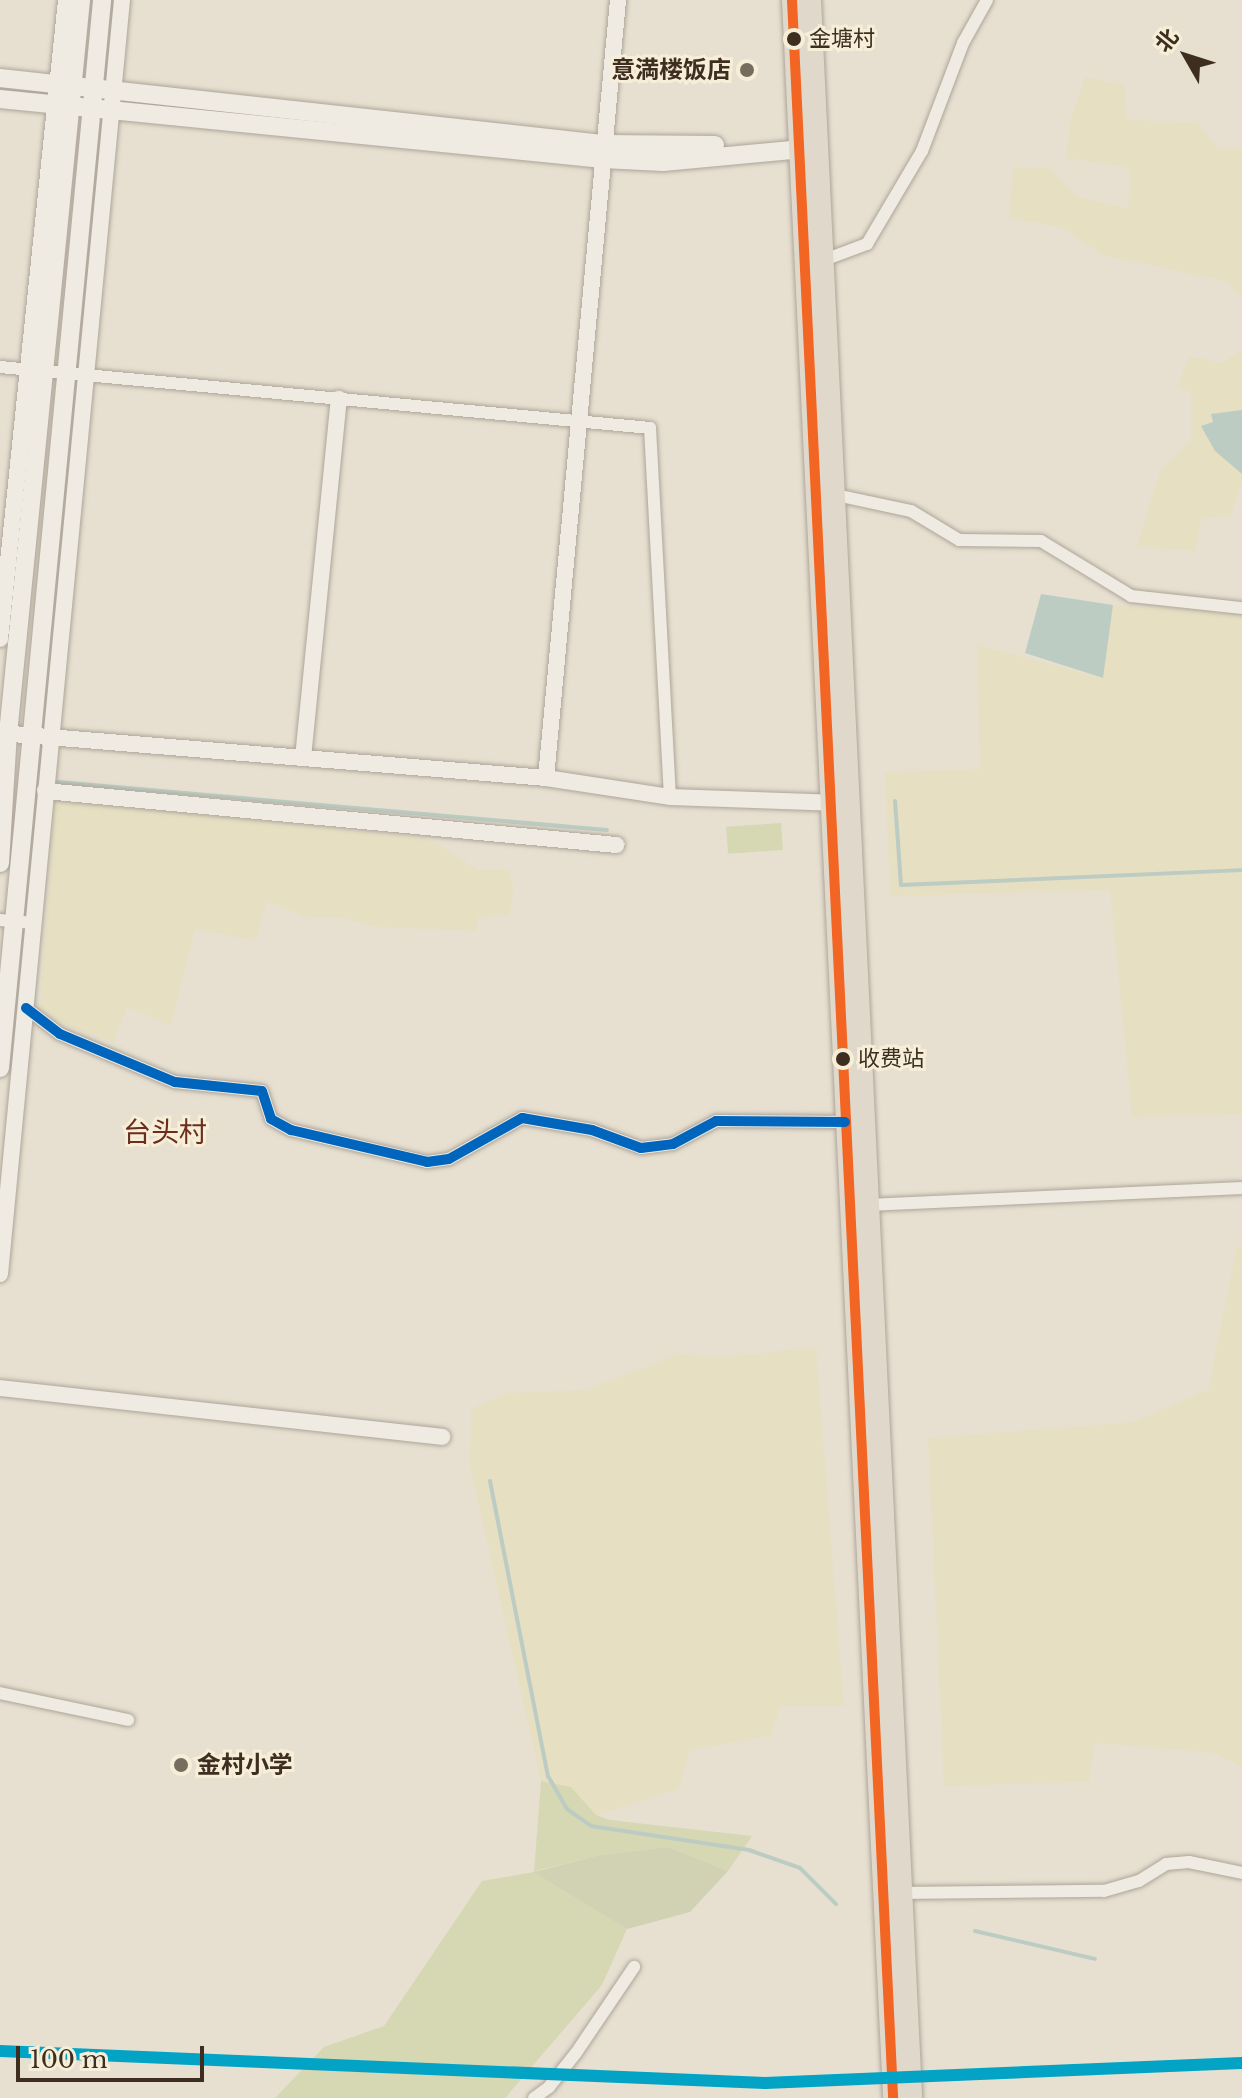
<!DOCTYPE html>
<html>
<head>
<meta charset="utf-8">
<style>
  body { margin:0 }
  #map { position:relative; width:1242px; height:2098px; overflow:hidden; background:#e7e0d1; font-family:"Libre Baskerville","Noto Sans SC",serif }
  div>[style] { position:absolute }
  .farmland>* { inset:0; background:#e6dfc2 }
  .green>* { inset:0; background:#d6d7b3; transform-origin:0 0 }
  .cemetery>* { inset:0; background:#d1d1b3 }
  .water>* { inset:0; background:#bcccc2 }
  .stream>* { height:4px; margin:-2px; padding:0 2px; transform-origin:2px; border-radius:2px; background:#bcccc2 }
  .roads { filter:drop-shadow(0 0 2px #ada599) drop-shadow(0 0 2px #ada599) }
  .minor>* { height:12px; margin:-6px; padding:0 6px; transform-origin:6px; border-radius:6px; background:#efebe3 }
  .tertiary>* { height:16px; margin:-8px; padding:0 8px; transform-origin:8px; border-radius:8px; background:#efebe3 }
  .secondary>* { height:18px; margin:-9px; padding:0 9px; transform-origin:9px; border-radius:9px; background:#efebe3 }
  .trunk>* { height:20px; margin:-10px; padding:0 10px; transform-origin:10px; border-radius:10px; background:#e0d9cb }
  .bus-1>* { height:10px; margin:-5px; padding:0 5px; transform-origin:5px; border-radius:5px; background:#f26522 }
  .bus-2>* { height:10px; margin:-5px; padding:0 5px; transform-origin:5px; border-radius:5px; background:#0065bd }
  .rail-1>* { height:12px; margin:-6px; padding:0 6px; transform-origin:6px; border-radius:6px; background:#03a3c5 }
  .dots>* { width:22px; height:22px; translate:-50% -50%; box-sizing:border-box; border:4px solid #f7eed8; border-radius:50% }
  span { translate:-50% -50%; white-space:nowrap; text-align:center; line-height:1.15; -webkit-text-stroke:6px #f7eed8; paint-order:stroke }
  .bus-label { font-size:22px; color:#3d2e20 }
  .left { translate:0 -50%; text-align:left }
  .poi-label { font-size:24px; color:#3d2e20; font-weight:700 }
  .right { translate:-100% -50%; text-align:right }
  .quarter-label { font-size:28px; color:#6b2e1e }
  .north { position:absolute; left:1146px; top:16px; width:80px; height:80px; -webkit-text-stroke:6px #f7eed8; paint-order:stroke; rotate:309deg; font-size:22px; font-weight:700; line-height:32px; text-align:center; color:#3d2e20 }
  .north::after { content:''; display:block; margin:auto; width:28px; height:36px; background:#3d2e20; clip-path:polygon(50% 0,100% 100%,50% 72%,0 100%) }
  .scale { position:absolute; left:16px; top:2046px; width:188px; height:36px; box-sizing:border-box; border:4px solid #3d2e20; border-top:0; padding-left:10px; font-size:24px; line-height:28px; white-space:nowrap; color:#3d2e20; -webkit-text-stroke:6px #f7eed8; paint-order:stroke }
</style>
</head>
<body>
<div id="map">
  <div class="farmland">
    <i style="clip-path:polygon(1085px 77px,1125px 85px,1126px 120px,1197px 122px,1218px 148px,1242px 149px,1242px 300px,1228px 282px,1103px 255px,1061px 227px,1009px 218px,1013px 168px,1049px 168px,1078px 197px,1128px 208px,1130px 168px,1066px 158px,1070px 122px)"></i>
    <i style="clip-path:polygon(1242px 350px,1242px 482px,1231px 515px,1201px 519px,1196px 551px,1137px 547px,1160px 471px,1191px 440px,1191px 394px,1177px 386px,1190px 356px,1222px 363px)"></i>
    <i style="clip-path:polygon(1113px 605px,1242px 613px,1242px 1114px,1132px 1117px,1110px 890px,890px 896px,885px 772px,980px 769px,977px 645px,1102px 678px)"></i>
    <i style="clip-path:polygon(55px 799px,430px 839px,478px 870px,508px 870px,514px 889px,509px 915px,478px 917px,476px 931px,376px 927px,343px 918px,309px 918px,267px 901px,256px 941px,195px 929px,171px 1025px,127px 1007px,113px 1043px,64px 1025px,40px 1007px)"></i>
    <i style="clip-path:polygon(1242px 1245px,1242px 1767px,1213px 1753px,1095px 1743px,1089px 1782px,944px 1786px,928px 1438px,1133px 1422px,1208px 1390px,1237px 1246px)"></i>
    <i style="clip-path:polygon(816px 1347px,844px 1706px,780px 1706px,772px 1735px,690px 1750px,679px 1789px,596px 1815px,571px 1787px,541px 1781px,470px 1467px,471px 1409px,507px 1393px,586px 1390px,679px 1354px,723px 1357px)"></i>
  </div>
  <div class="green">
    <i style="left:781px;top:823px;width:27px;height:55px;rotate:86deg"></i>
    <i style="clip-path:polygon(541px 1781px,571px 1787px,596px 1815px,610px 1820px,752px 1836px,728px 1871px,668px 1847px,596px 1856px,535px 1871px,627px 1929px,602px 1985px,505px 2098px,275px 2098px,324px 2047px,384px 2026px,482px 1881px,534px 1872px)"></i>
  </div>
  <div class="cemetery">
    <i style="clip-path:polygon(668px 1847px,728px 1871px,690px 1912px,627px 1929px,534px 1872px,596px 1856px)"></i>
  </div>
  <div class="water">
    <i style="clip-path:polygon(1242px 410px,1242px 474px,1215px 451px,1201px 426px,1213px 422px,1211px 414px)"></i>
    <i style="clip-path:polygon(1041px 594px,1113px 605px,1103px 678px,1025px 653px)"></i>
  </div>
  <div class="stream">
    <i style="left:58px;top:782px;width:551px;rotate:5deg"></i>
    <i style="left:895px;top:801px;width:84px;rotate:85.9deg"></i>
    <i style="left:901px;top:885px;width:341px;rotate:-2.5deg"></i>
    <i style="left:490px;top:1481px;width:301px;rotate:78.9deg"></i>
    <i style="left:548px;top:1776px;width:38px;rotate:60deg"></i>
    <i style="left:567px;top:1809px;width:29px;rotate:35deg"></i>
    <i style="left:591px;top:1826px;width:160px;rotate:8.6deg"></i>
    <i style="left:749px;top:1850px;width:54px;rotate:19.4deg"></i>
    <i style="left:800px;top:1868px;width:51px;rotate:45deg"></i>
    <i style="left:975px;top:1931px;width:123px;rotate:13.1deg"></i>
  </div>
  <div class="roads">
    <div class="minor">
      <i style="left:824px;top:260px;width:46px;rotate:-20.4deg"></i>
      <i style="left:867px;top:244px;width:108px;rotate:-59.4deg"></i>
      <i style="left:922px;top:151px;width:116px;rotate:-69.2deg"></i>
      <i style="left:963px;top:43px;width:49px;rotate:-60.8deg"></i>
      <i style="left:0;top:367px;width:653px;rotate:5.36deg"></i>
      <i style="left:650px;top:428px;width:370px;rotate:86.9deg"></i>
      <i style="left:836px;top:495px;width:77px;rotate:12deg"></i>
      <i style="left:911px;top:511px;width:56px;rotate:31.1deg"></i>
      <i style="left:959px;top:540px;width:82px;rotate:0.7deg"></i>
      <i style="left:1041px;top:541px;width:105px;rotate:31.4deg"></i>
      <i style="left:1131px;top:596px;width:112px;rotate:6.2deg"></i>
      <i style="left:0;top:920px;width:34px;rotate:5deg"></i>
      <i style="left:26px;top:1008px;width:43px;rotate:37.4deg"></i>
      <i style="left:60px;top:1034px;width:125px;rotate:22.7deg"></i>
      <i style="left:175px;top:1082px;width:87px;rotate:5.9deg"></i>
      <i style="left:262px;top:1091px;width:29px;rotate:72deg"></i>
      <i style="left:271px;top:1119px;width:23px;rotate:29deg"></i>
      <i style="left:291px;top:1130px;width:140px;rotate:13.2deg"></i>
      <i style="left:427px;top:1162px;width:22px;rotate:-8deg"></i>
      <i style="left:449px;top:1159px;width:84px;rotate:-29.3deg"></i>
      <i style="left:522px;top:1118px;width:71px;rotate:9.7deg"></i>
      <i style="left:592px;top:1130px;width:52px;rotate:20.2deg"></i>
      <i style="left:641px;top:1148px;width:32px;rotate:-7deg"></i>
      <i style="left:673px;top:1144px;width:49px;rotate:-28.1deg"></i>
      <i style="left:716px;top:1121px;width:129px;rotate:0.4deg"></i>
      <i style="left:868px;top:1205px;width:374px;rotate:-2.6deg"></i>
      <i style="left:0;top:1693px;width:131px;rotate:11.9deg"></i>
      <i style="left:899px;top:1893px;width:205px;rotate:-0.6deg"></i>
      <i style="left:1104px;top:1891px;width:36px;rotate:-16deg"></i>
      <i style="left:1139px;top:1881px;width:32px;rotate:-32deg"></i>
      <i style="left:1166px;top:1864px;width:23px;rotate:-5deg"></i>
      <i style="left:1189px;top:1862px;width:54px;rotate:11.7deg"></i>
      <i style="left:534px;top:2098px;width:19px;rotate:-36deg"></i>
      <i style="left:549px;top:2087px;width:43px;rotate:-51.5deg"></i>
      <i style="left:576px;top:2053px;width:104px;rotate:-56deg"></i>
    </div>
    <div class="tertiary">
      <i style="left:0;top:639px;width:642px;rotate:-84.1deg"></i>
      <i style="left:0;top:733px;width:548px;rotate:4.71deg"></i>
      <i style="left:546px;top:778px;width:125px;rotate:8.7deg"></i>
      <i style="left:670px;top:797px;width:169px;rotate:2deg"></i>
      <i style="left:303px;top:758px;width:361px;rotate:-84.3deg"></i>
      <i style="left:546px;top:778px;width:781px;rotate:-84.71deg"></i>
      <i style="left:45px;top:791px;width:574px;rotate:5.4deg"></i>
      <i style="left:0;top:1274px;width:1280px;rotate:-84.53deg"></i>
      <i style="left:0;top:1388px;width:445px;rotate:6.3deg"></i>
    </div>
    <div class="secondary">
      <i style="left:0;top:78px;width:608px;rotate:6.24deg"></i>
      <i style="left:604px;top:144px;width:111px;rotate:0.5deg"></i>
      <i style="left:0;top:99px;width:606px;rotate:5.68deg"></i>
      <i style="left:603px;top:159px;width:60px;rotate:2.9deg"></i>
      <i style="left:663px;top:162px;width:151px;rotate:-5.3deg"></i>
      <i style="left:0;top:863px;width:129px;rotate:-86.5deg"></i>
      <i style="left:8px;top:734px;width:738px;rotate:-84.32deg"></i>
      <i style="left:0;top:1068px;width:1073px;rotate:-84.54deg"></i>
    </div>
    <div class="trunk">
      <i style="left:792px;top:0;width:2100px;rotate:87.24deg"></i>
      <i style="left:811px;top:0;width:2100px;rotate:87.24deg"></i>
    </div>
  </div>
  <div class="bus-1">
    <i style="left:792px;top:0;width:2100px;rotate:87.24deg"></i>
  </div>
  <div class="bus-2">
    <i style="left:26px;top:1008px;width:43px;rotate:37.4deg"></i>
    <i style="left:60px;top:1034px;width:125px;rotate:22.7deg"></i>
    <i style="left:175px;top:1082px;width:87px;rotate:5.9deg"></i>
    <i style="left:262px;top:1091px;width:29px;rotate:72deg"></i>
    <i style="left:271px;top:1119px;width:23px;rotate:29deg"></i>
    <i style="left:291px;top:1130px;width:140px;rotate:13.2deg"></i>
    <i style="left:427px;top:1162px;width:22px;rotate:-8deg"></i>
    <i style="left:449px;top:1159px;width:84px;rotate:-29.3deg"></i>
    <i style="left:522px;top:1118px;width:71px;rotate:9.7deg"></i>
    <i style="left:592px;top:1130px;width:52px;rotate:20.2deg"></i>
    <i style="left:641px;top:1148px;width:32px;rotate:-7deg"></i>
    <i style="left:673px;top:1144px;width:49px;rotate:-28.1deg"></i>
    <i style="left:716px;top:1121px;width:129px;rotate:0.4deg"></i>
  </div>
  <div class="rail-1">
    <i style="left:0;top:2051px;width:766px;rotate:2.4deg"></i>
    <i style="left:765px;top:2083px;width:477px;rotate:-2.4deg"></i>
  </div>
  <div class="dots">
    <i style="left:794px;top:39px;background:#3d2e20"></i>
    <i style="left:747px;top:70px;background:#786c5e"></i>
    <i style="left:843px;top:1059px;background:#3d2e20"></i>
    <i style="left:181px;top:1765px;background:#786c5e"></i>
  </div>
  <div class="bus-label">
    <span class="left" style="left:809px;top:39px">金塘村</span>
    <span class="left" style="left:858px;top:1059px">收费站</span>
  </div>
  <div class="poi-label">
    <span class="right" style="left:731px;top:70px">意満楼饭店</span>
    <span class="left" style="left:197px;top:1765px">金村小学</span>
  </div>
  <div class="quarter-label">
    <span style="left:165px;top:1133px">台头村</span>
  </div>
  <div class="north">北</div>
  <div class="scale">100 m</div>
</div>
</body>
</html>
